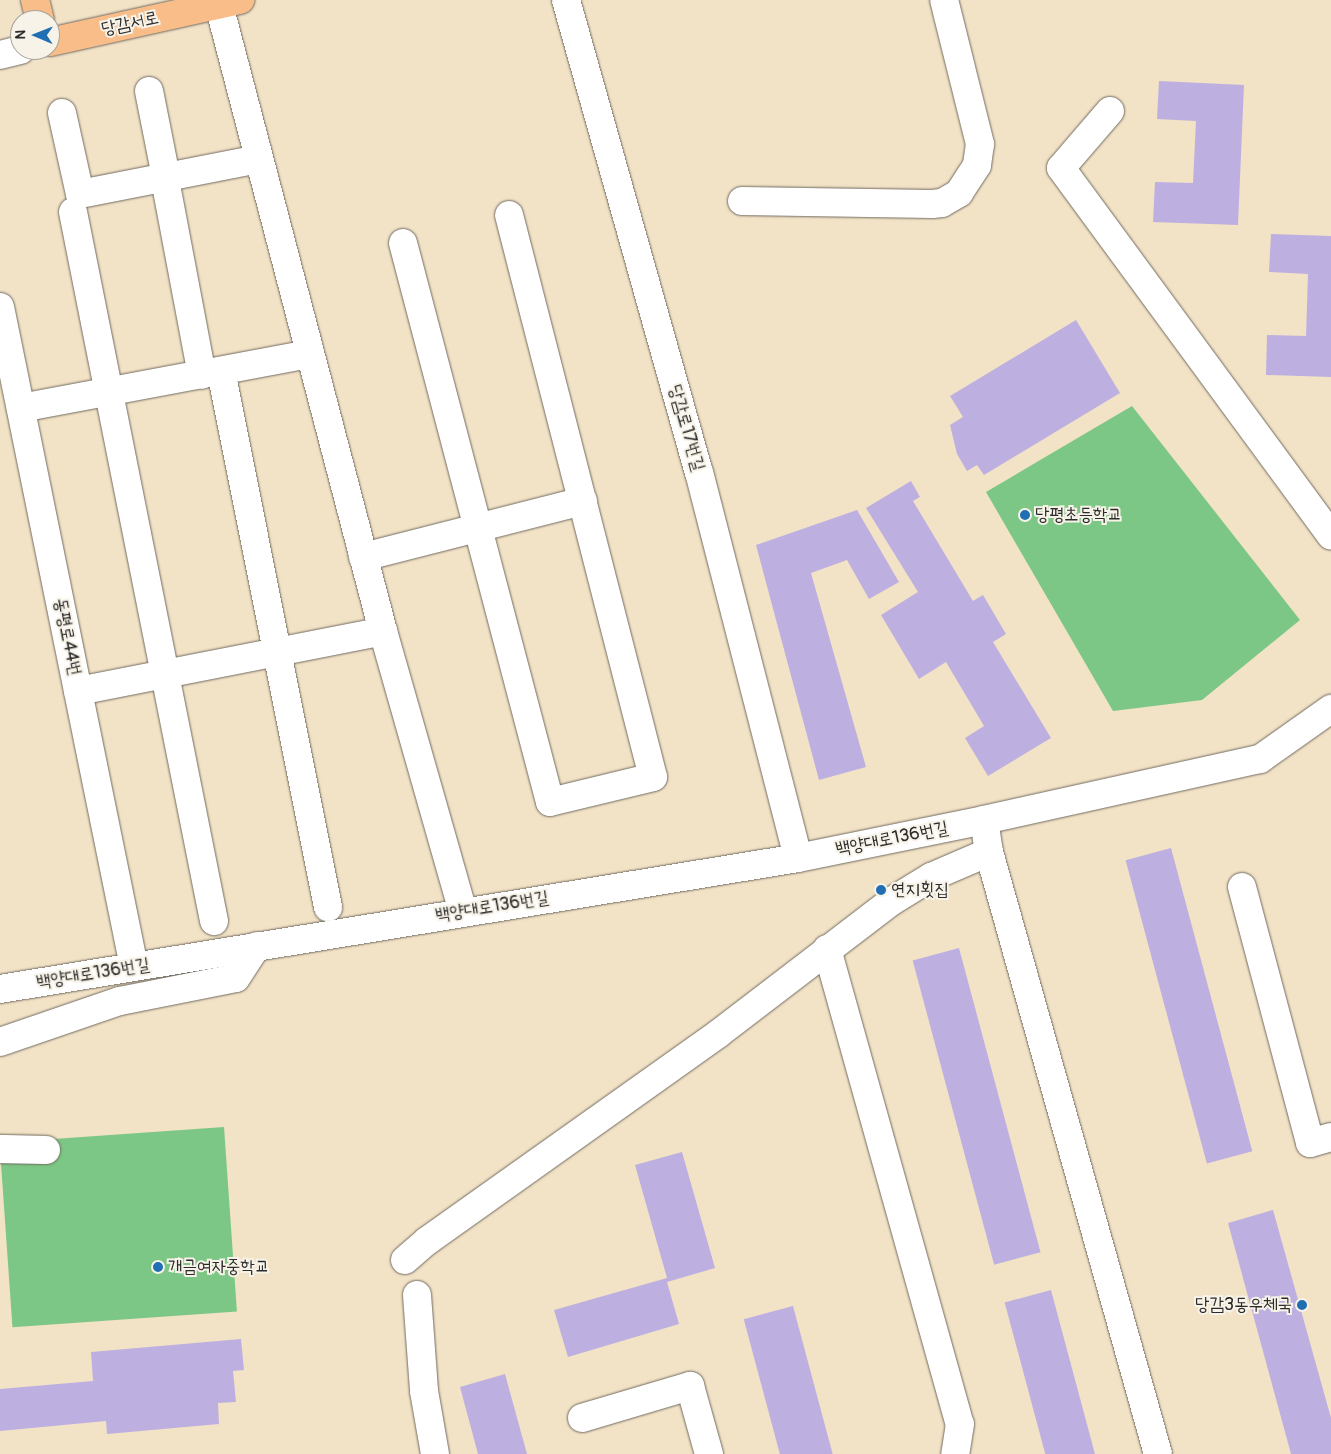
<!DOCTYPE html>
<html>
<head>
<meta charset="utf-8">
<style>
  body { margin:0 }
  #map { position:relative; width:1331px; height:1454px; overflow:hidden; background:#f2e2c6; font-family:Pangolin,"Poor Story",sans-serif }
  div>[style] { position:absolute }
  .green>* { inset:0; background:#7cc785; transform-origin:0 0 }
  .building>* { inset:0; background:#bdb0e1; transform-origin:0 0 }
  .roads { filter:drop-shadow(0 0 1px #716b61) drop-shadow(0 0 1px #716b61) }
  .minor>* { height:28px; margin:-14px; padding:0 14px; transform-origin:14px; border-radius:14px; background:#fff }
  .major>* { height:28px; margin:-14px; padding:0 14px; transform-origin:14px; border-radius:14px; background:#f8bd89 }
  .dots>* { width:14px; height:14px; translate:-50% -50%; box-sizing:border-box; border:2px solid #f7f3e8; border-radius:50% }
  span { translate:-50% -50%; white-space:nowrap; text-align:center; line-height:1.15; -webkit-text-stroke:4px #f7f3e8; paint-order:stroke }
  .street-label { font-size:18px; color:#2b2b2b }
  .poi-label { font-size:18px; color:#2b2b2b }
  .left { translate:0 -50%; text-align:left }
  .right { translate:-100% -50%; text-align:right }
  .north { position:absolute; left:10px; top:10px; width:50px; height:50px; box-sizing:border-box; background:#f7f3e8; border:1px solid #a5a39c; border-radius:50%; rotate:271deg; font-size:14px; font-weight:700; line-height:20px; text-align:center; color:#2b2b2b }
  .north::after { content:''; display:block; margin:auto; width:18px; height:22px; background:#1f6fb2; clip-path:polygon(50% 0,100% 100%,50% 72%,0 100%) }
</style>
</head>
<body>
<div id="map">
  <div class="green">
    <i style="clip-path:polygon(1132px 406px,1300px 620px,1202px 700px,1113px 711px,986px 492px)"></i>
    <i style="left:224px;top:1127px;width:185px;height:225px;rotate:86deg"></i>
  </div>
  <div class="building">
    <i style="clip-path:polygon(1159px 81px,1244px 85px,1238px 225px,1153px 222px,1155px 182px,1193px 183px,1196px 121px,1157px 119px)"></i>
    <i style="clip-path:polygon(1271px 234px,1331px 236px,1331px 377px,1266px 375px,1267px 335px,1306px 336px,1308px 274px,1269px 272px)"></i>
    <i style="clip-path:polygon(1076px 320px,1120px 393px,984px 475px,977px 465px,967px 471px,957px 454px,950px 425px,963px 417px,950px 396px)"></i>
    <i style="clip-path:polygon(911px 481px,920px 497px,913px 501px,973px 601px,983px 595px,1006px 634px,993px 642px,1051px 738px,988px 776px,965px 738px,984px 726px,946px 662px,919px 679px,881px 615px,918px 592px,866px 508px)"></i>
    <i style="clip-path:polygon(857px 510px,899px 582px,869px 599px,847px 560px,811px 573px,866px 767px,819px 780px,756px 545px)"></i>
    <i style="left:1171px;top:848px;width:314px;height:47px;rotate:75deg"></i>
    <i style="left:959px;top:948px;width:315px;height:48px;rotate:75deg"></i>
    <i style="clip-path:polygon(682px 1152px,715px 1268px,667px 1282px,679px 1324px,568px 1357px,554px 1310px,667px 1278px,635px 1165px)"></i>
    <i style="clip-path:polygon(1273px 1210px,1331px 1418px,1331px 1454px,1291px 1454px,1228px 1223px)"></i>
    <i style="left:1051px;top:1290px;width:170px;height:48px;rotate:75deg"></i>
    <i style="left:793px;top:1306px;width:154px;height:51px;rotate:75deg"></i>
    <i style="clip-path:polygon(241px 1339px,244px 1370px,233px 1371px,236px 1402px,218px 1403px,219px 1424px,107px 1434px,106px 1421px,0 1431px,0 1389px,93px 1381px,91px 1352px)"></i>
    <i style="clip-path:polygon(505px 1374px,527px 1454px,478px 1454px,460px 1387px)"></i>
  </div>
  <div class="roads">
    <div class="minor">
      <i style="left:566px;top:0;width:490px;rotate:74.3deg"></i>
      <i style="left:699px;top:472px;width:398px;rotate:75.6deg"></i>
      <i style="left:219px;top:5px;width:647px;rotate:75.32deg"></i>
      <i style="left:383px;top:631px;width:292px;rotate:74.1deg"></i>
      <i style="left:0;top:55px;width:21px;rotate:-14deg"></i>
      <i style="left:149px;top:91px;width:88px;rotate:78.8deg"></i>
      <i style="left:1110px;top:111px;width:75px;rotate:130.7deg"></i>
      <i style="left:1061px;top:168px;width:456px;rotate:53.7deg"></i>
      <i style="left:62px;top:113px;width:83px;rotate:77.5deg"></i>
      <i style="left:80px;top:194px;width:182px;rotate:-11.1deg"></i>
      <i style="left:167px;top:190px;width:188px;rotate:79.3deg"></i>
      <i style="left:742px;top:201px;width:190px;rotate:0.9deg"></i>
      <i style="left:932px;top:204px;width:10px;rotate:-6deg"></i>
      <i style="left:942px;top:203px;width:20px;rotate:-30deg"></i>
      <i style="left:959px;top:193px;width:33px;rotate:-57deg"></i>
      <i style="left:977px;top:165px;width:21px;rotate:-82deg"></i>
      <i style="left:980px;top:144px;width:148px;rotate:-104deg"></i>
      <i style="left:73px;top:212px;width:723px;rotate:78.75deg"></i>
      <i style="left:403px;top:243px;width:578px;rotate:75.27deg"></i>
      <i style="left:550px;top:802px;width:106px;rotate:-13.6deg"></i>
      <i style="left:653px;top:777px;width:580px;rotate:-104.37deg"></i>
      <i style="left:0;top:307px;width:673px;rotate:78.52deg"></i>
      <i style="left:221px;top:371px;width:547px;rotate:78.71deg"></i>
      <i style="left:21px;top:408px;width:294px;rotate:-10.6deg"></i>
      <i style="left:363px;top:557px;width:227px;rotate:-14.3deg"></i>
      <i style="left:78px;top:691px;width:311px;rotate:-11.1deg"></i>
      <i style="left:989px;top:852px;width:625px;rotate:74.32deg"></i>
      <i style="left:1242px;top:887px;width:265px;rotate:75.1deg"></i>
      <i style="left:1310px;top:1143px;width:22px;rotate:-16deg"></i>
      <i style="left:827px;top:949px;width:493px;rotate:74.4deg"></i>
      <i style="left:960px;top:1424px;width:30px;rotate:99deg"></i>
      <i style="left:0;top:989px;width:809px;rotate:-9.32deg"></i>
      <i style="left:798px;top:858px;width:190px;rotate:-11.5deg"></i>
      <i style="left:984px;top:820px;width:283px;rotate:-12.5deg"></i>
      <i style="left:1260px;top:759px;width:87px;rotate:-35.2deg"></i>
      <i style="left:0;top:1042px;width:127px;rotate:-18.9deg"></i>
      <i style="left:120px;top:1001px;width:118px;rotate:-11.2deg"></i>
      <i style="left:236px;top:978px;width:38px;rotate:-57deg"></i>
      <i style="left:0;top:1149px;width:46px;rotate:1.2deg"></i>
      <i style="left:405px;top:1260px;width:29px;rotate:-41deg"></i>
      <i style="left:427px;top:1241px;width:357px;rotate:-35.4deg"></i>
      <i style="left:718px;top:1034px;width:219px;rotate:-37.4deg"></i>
      <i style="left:892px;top:901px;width:46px;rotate:-31.6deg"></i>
      <i style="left:931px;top:877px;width:63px;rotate:-23.3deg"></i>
      <i style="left:989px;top:852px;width:32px;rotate:-99deg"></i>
      <i style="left:417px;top:1295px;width:96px;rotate:85.8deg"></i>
      <i style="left:424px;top:1391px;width:64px;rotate:80.1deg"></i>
      <i style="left:582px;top:1418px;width:113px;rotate:-16.5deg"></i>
      <i style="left:690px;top:1386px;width:71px;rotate:74.4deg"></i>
    </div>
    <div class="major">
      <i style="left:35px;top:0;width:21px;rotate:76deg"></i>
      <i style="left:50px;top:42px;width:195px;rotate:-12.5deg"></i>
    </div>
  </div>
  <div class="dots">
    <i style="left:1025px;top:515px;background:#1f6fb2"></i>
    <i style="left:881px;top:890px;background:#1f6fb2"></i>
    <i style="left:158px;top:1267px;background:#1f6fb2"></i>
    <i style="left:1302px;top:1305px;background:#1f6fb2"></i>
  </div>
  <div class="street-label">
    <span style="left:130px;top:24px;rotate:-12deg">당감서로</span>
    <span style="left:686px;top:428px;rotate:74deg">당감로17번길</span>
    <span style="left:67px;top:637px;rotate:79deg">동평로44번</span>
    <span style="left:892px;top:839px;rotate:-11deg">백양대로136번길</span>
    <span style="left:492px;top:907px;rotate:-9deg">백양대로136번길</span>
    <span style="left:93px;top:974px;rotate:-9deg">백양대로136번길</span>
  </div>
  <div class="poi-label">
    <span class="left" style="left:1035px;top:515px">당평초등학교</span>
    <span class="left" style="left:891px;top:890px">연지횟집</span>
    <span class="left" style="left:168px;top:1267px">개금여자중학교</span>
    <span class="right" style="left:1292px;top:1305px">당감3동우체국</span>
  </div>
  <div class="north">N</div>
</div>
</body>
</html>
